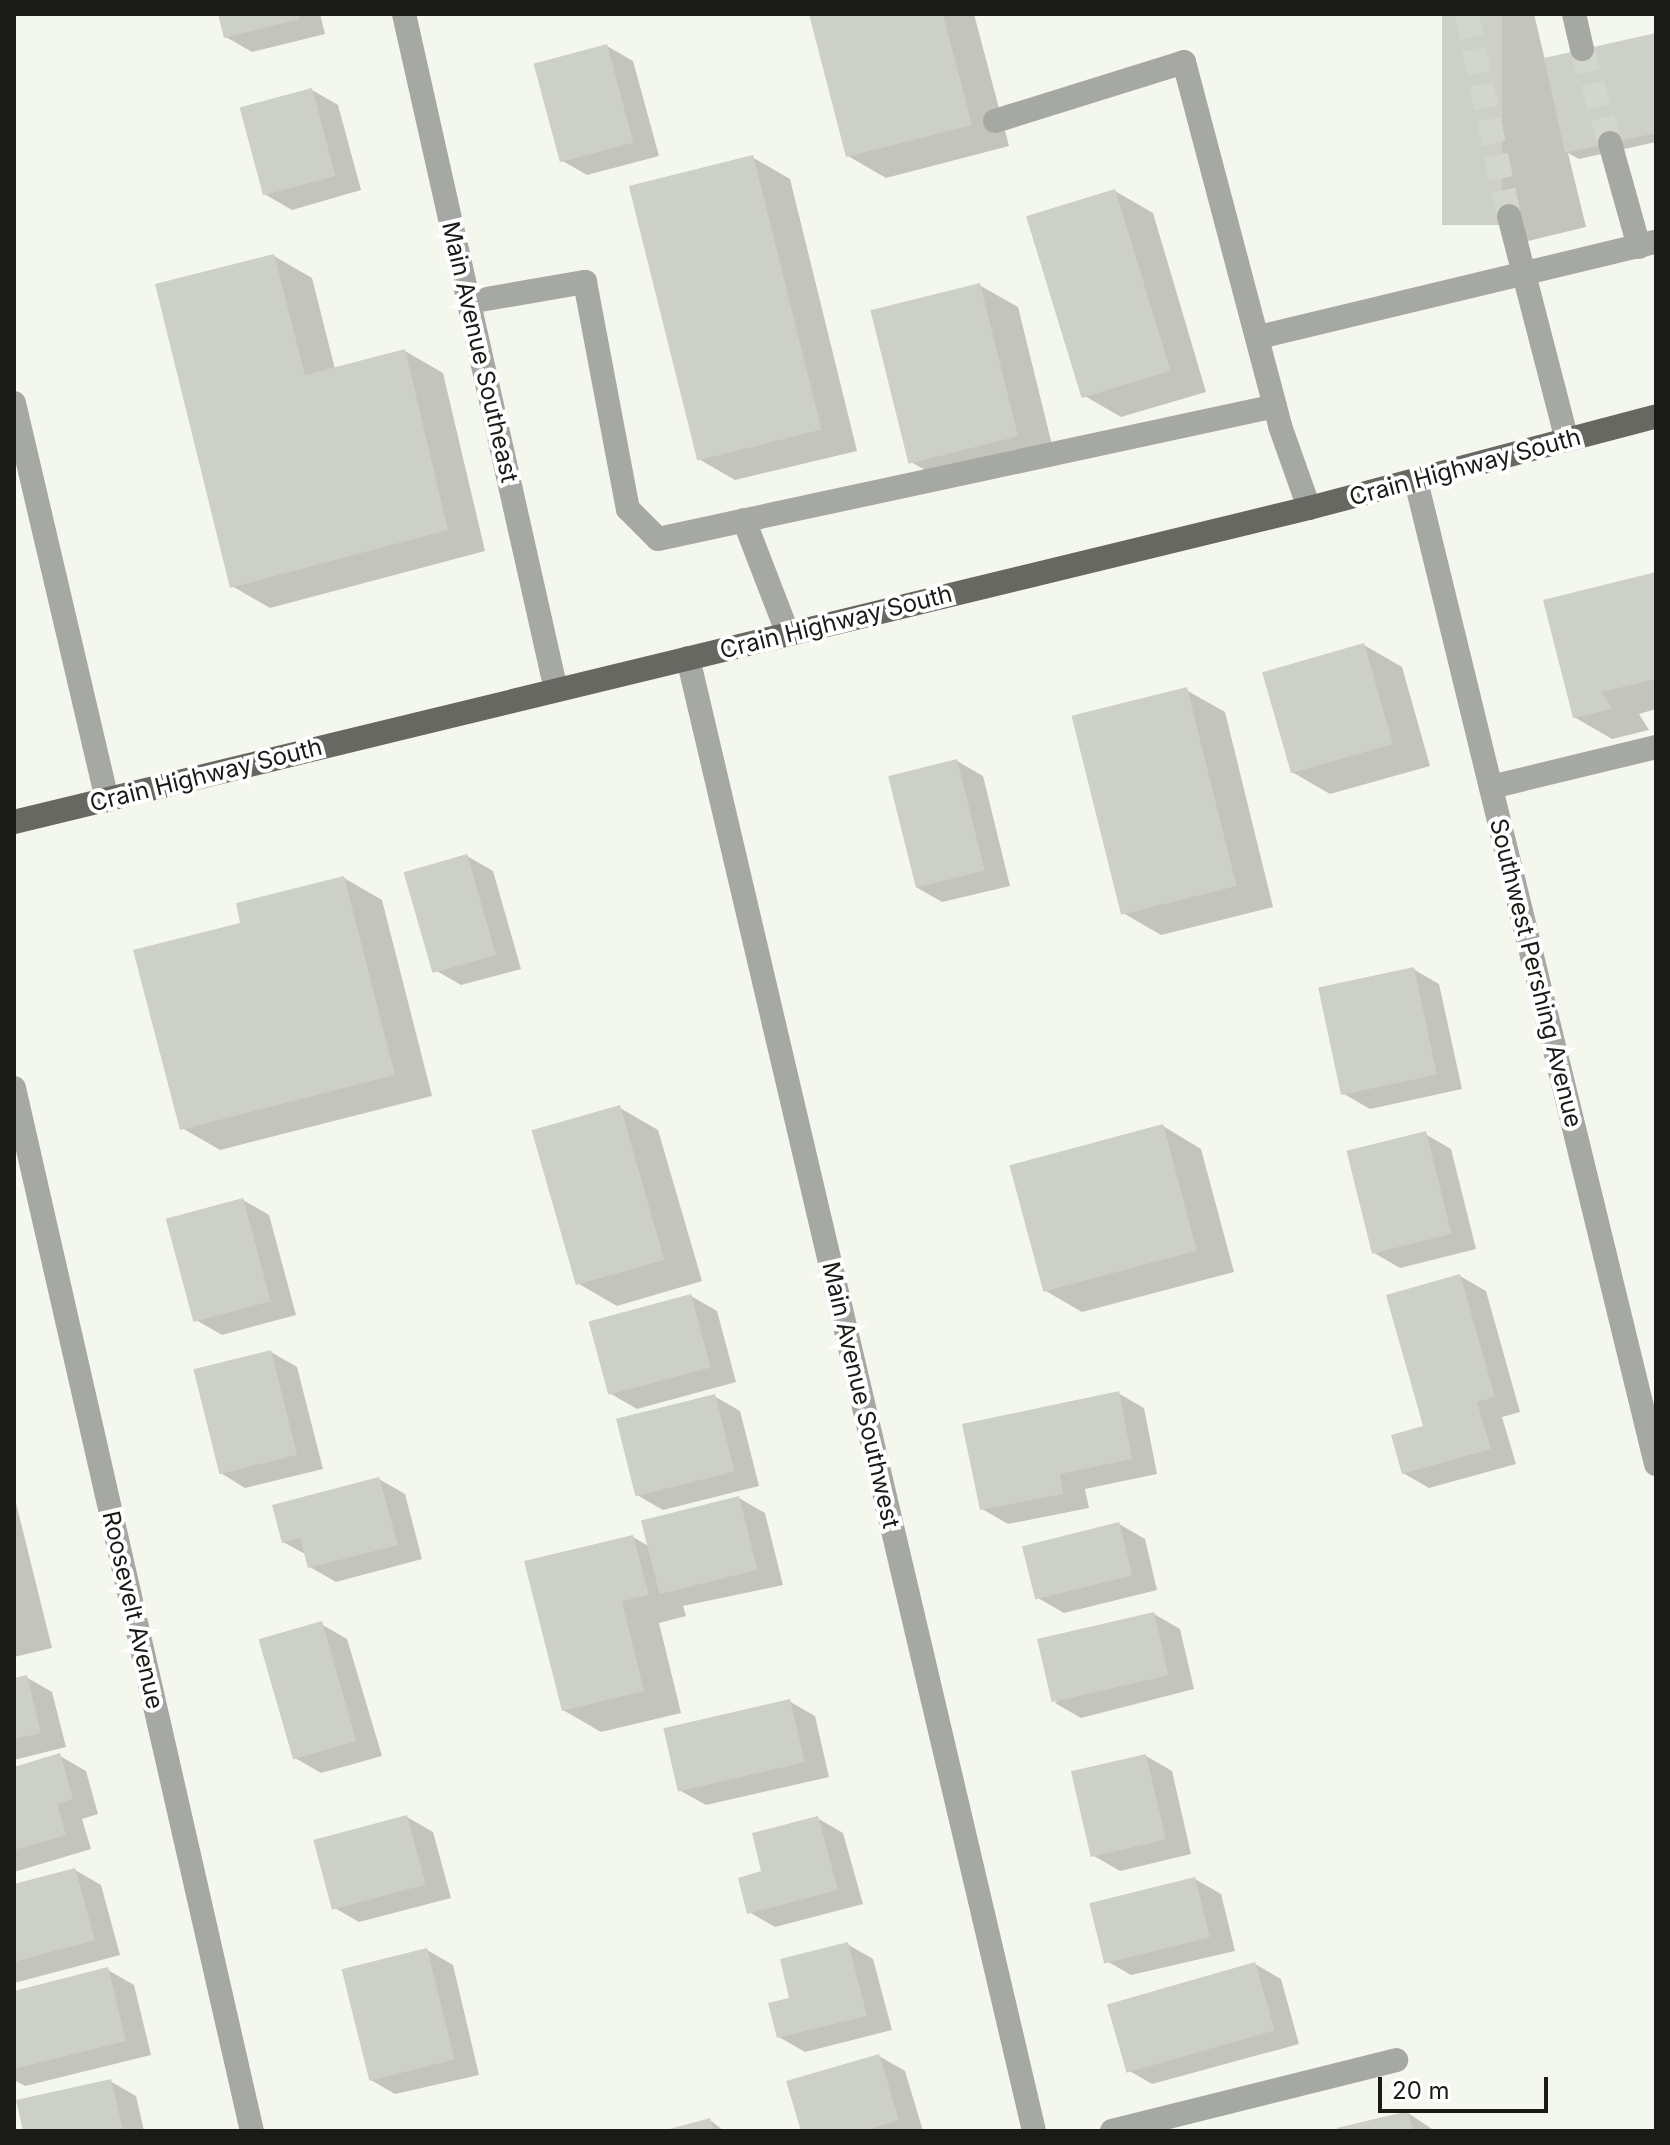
<!DOCTYPE html>
<html>
<head>
<meta charset="utf-8">
<style>
  body { margin:0 }
  #map { position:relative; width:1670px; height:2145px; overflow:hidden; background:#f4f7ed; font-family:Inter,sans-serif }
  div>[style] { position:absolute }
  .shadow>* { inset:0; background:#0003 }
  .building>* { inset:0; background:#cdd0c6; transform-origin:0 0 }
  .minor-tunnel>* { height:24px; margin-top:-12px; transform-origin:0; background:repeating-linear-gradient(90deg,#d3d6cd 0 24px,transparent 0 36px) }
  .minor>* { height:24px; margin:-12px; padding:0 12px; transform-origin:12px; border-radius:12px; background:#a6a8a3 }
  .major>* { height:24px; margin:-12px; padding:0 12px; transform-origin:12px; border-radius:12px; background:#666861 }
  span { translate:-50% -50%; white-space:nowrap; text-align:center; line-height:1.15; -webkit-text-stroke:8px #fff; paint-order:stroke }
  .street-label { font-size:24px; color:#1a1b17 }
  .frame { position:absolute; inset:0; border:16px solid #1a1b17; pointer-events:none }
  .scale { position:absolute; left:1378px; top:2077px; width:170px; height:36px; box-sizing:border-box; border:4px solid #1a1b17; border-top:0; padding-left:10px; font-size:24px; line-height:28px; white-space:nowrap; color:#1a1b17; -webkit-text-stroke:6px #fff; paint-order:stroke }
</style>
</head>
<body>
<div id="map">
  <div class="shadow">
    <i style="clip-path:polygon(220px 14px,320px 14px,325px 34px,252px 52px,226px 37px)"></i>
    <i style="clip-path:polygon(811px 14px,974px 14px,1009px 146px,886px 178px,848px 156px)"></i>
    <i style="clip-path:polygon(1444px 14px,1534px 14px,1545px 60px,1656px 35px,1656px 142px,1579px 159px,1568px 153px,1586px 227px,1528px 241px,1490px 219px)"></i>
    <i style="clip-path:polygon(607px 46px,633px 61px,659px 156px,587px 175px,561px 160px)"></i>
    <i style="clip-path:polygon(312px 90px,338px 105px,361px 190px,292px 210px,266px 195px)"></i>
    <i style="clip-path:polygon(752px 157px,790px 179px,857px 451px,735px 480px,697px 458px)"></i>
    <i style="clip-path:polygon(1115px 191px,1153px 213px,1206px 392px,1121px 417px,1083px 395px)"></i>
    <i style="clip-path:polygon(274px 256px,312px 278px,335px 369px,405px 351px,443px 373px,485px 551px,270px 608px,232px 586px)"></i>
    <i style="clip-path:polygon(979px 285px,1018px 307px,1055px 457px,949px 484px,911px 462px)"></i>
    <i style="clip-path:polygon(1656px 574px,1656px 709px,1639px 714px,1649px 730px,1612px 739px,1574px 717px)"></i>
    <i style="clip-path:polygon(1364px 645px,1402px 667px,1430px 766px,1330px 794px,1292px 772px)"></i>
    <i style="clip-path:polygon(1186px 690px,1225px 712px,1273px 907px,1161px 935px,1123px 913px)"></i>
    <i style="clip-path:polygon(957px 761px,983px 776px,1010px 886px,942px 902px,916px 887px)"></i>
    <i style="clip-path:polygon(467px 856px,493px 871px,521px 969px,461px 985px,435px 970px)"></i>
    <i style="clip-path:polygon(344px 878px,382px 900px,432px 1096px,220px 1150px,182px 1128px,243px 924px)"></i>
    <i style="clip-path:polygon(1413px 969px,1439px 984px,1462px 1089px,1370px 1109px,1344px 1094px)"></i>
    <i style="clip-path:polygon(620px 1108px,658px 1130px,702px 1281px,617px 1306px,579px 1284px)"></i>
    <i style="clip-path:polygon(1163px 1126px,1201px 1149px,1234px 1272px,1082px 1312px,1044px 1290px)"></i>
    <i style="clip-path:polygon(1425px 1134px,1451px 1149px,1476px 1249px,1400px 1268px,1374px 1253px)"></i>
    <i style="clip-path:polygon(243px 1200px,269px 1215px,296px 1315px,222px 1335px,196px 1320px)"></i>
    <i style="clip-path:polygon(1460px 1276px,1486px 1291px,1520px 1412px,1502px 1417px,1516px 1464px,1429px 1488px,1403px 1473px,1426px 1427px)"></i>
    <i style="clip-path:polygon(691px 1296px,717px 1311px,736px 1382px,637px 1409px,611px 1394px)"></i>
    <i style="clip-path:polygon(271px 1352px,297px 1367px,323px 1469px,245px 1488px,219px 1472px)"></i>
    <i style="clip-path:polygon(1118px 1393px,1144px 1408px,1157px 1474px,1085px 1489px,1089px 1508px,1008px 1524px,982px 1509px)"></i>
    <i style="clip-path:polygon(714px 1396px,740px 1411px,759px 1486px,663px 1510px,637px 1495px)"></i>
    <i style="clip-path:polygon(379px 1479px,405px 1494px,422px 1559px,336px 1582px,310px 1567px,307px 1555px,283px 1542px)"></i>
    <i style="clip-path:polygon(14px 1495px,52px 1648px,14px 1657px)"></i>
    <i style="clip-path:polygon(739px 1498px,765px 1513px,783px 1585px,683px 1606px,686px 1616px,659px 1623px,681px 1713px,601px 1732px,563px 1710px,633px 1537px,650px 1547px)"></i>
    <i style="clip-path:polygon(1119px 1524px,1145px 1539px,1157px 1590px,1064px 1613px,1038px 1598px)"></i>
    <i style="clip-path:polygon(1154px 1614px,1180px 1629px,1194px 1689px,1081px 1718px,1055px 1703px)"></i>
    <i style="clip-path:polygon(321px 1624px,347px 1639px,382px 1756px,321px 1773px,295px 1758px)"></i>
    <i style="clip-path:polygon(26px 1677px,52px 1692px,66px 1747px,14px 1760px,14px 1680px)"></i>
    <i style="clip-path:polygon(789px 1701px,815px 1716px,829px 1777px,706px 1805px,679px 1790px)"></i>
    <i style="clip-path:polygon(60px 1756px,86px 1771px,98px 1814px,82px 1819px,91px 1849px,14px 1872px,14px 1769px)"></i>
    <i style="clip-path:polygon(1146px 1756px,1172px 1771px,1191px 1854px,1120px 1871px,1094px 1856px)"></i>
    <i style="clip-path:polygon(407px 1817px,433px 1832px,451px 1898px,359px 1922px,333px 1907px)"></i>
    <i style="clip-path:polygon(817px 1818px,843px 1833px,863px 1904px,775px 1927px,749px 1912px)"></i>
    <i style="clip-path:polygon(75px 1870px,101px 1885px,120px 1955px,14px 1983px,14px 1886px)"></i>
    <i style="clip-path:polygon(1195px 1879px,1221px 1894px,1235px 1951px,1131px 1975px,1105px 1960px)"></i>
    <i style="clip-path:polygon(847px 1944px,873px 1959px,892px 2030px,805px 2052px,779px 2037px,792px 1999px)"></i>
    <i style="clip-path:polygon(427px 1950px,453px 1965px,479px 2075px,395px 2094px,369px 2079px)"></i>
    <i style="clip-path:polygon(1255px 1964px,1281px 1979px,1299px 2044px,1152px 2084px,1126px 2069px)"></i>
    <i style="clip-path:polygon(108px 1970px,134px 1985px,151px 2055px,25px 2086px,14px 2080px,14px 1993px)"></i>
    <i style="clip-path:polygon(879px 2056px,905px 2071px,923px 2131px,803px 2131px)"></i>
    <i style="clip-path:polygon(110px 2081px,136px 2096px,144px 2131px,25px 2131px)"></i>
    <i style="clip-path:polygon(1408px 2113px,1435px 2131px,1340px 2131px)"></i>
    <i style="clip-path:polygon(710px 2120px,724px 2131px,670px 2131px)"></i>
  </div>
  <div class="building">
    <i style="clip-path:polygon(218px 14px,298px 14px,300px 19px,224px 38px)"></i>
    <i style="clip-path:polygon(809px 14px,943px 14px,972px 125px,846px 157px)"></i>
    <i style="left:1442px;top:14px;width:60px;height:211px"></i>
    <i style="clip-path:polygon(1656px 33px,1656px 133px,1565px 153px,1544px 58px)"></i>
    <i style="left:607px;top:44px;width:102px;height:76px;rotate:75deg"></i>
    <i style="left:312px;top:88px;width:91px;height:75px;rotate:75deg"></i>
    <i style="left:753px;top:155px;width:283px;height:128px;rotate:76deg"></i>
    <i style="left:1115px;top:189px;width:190px;height:93px;rotate:73deg"></i>
    <i style="clip-path:polygon(274px 254px,305px 375px,405px 349px,448px 530px,230px 588px,155px 284px)"></i>
    <i style="left:980px;top:283px;width:158px;height:113px;rotate:76deg"></i>
    <i style="clip-path:polygon(1656px 572px,1656px 679px,1602px 692px,1612px 709px,1573px 718px,1543px 600px)"></i>
    <i style="left:1364px;top:643px;width:105px;height:106px;rotate:74deg"></i>
    <i style="left:1187px;top:687px;width:205px;height:119px;rotate:76deg"></i>
    <i style="left:957px;top:759px;width:115px;height:71px;rotate:76deg"></i>
    <i style="left:467px;top:854px;width:105px;height:66px;rotate:74deg"></i>
    <i style="clip-path:polygon(344px 876px,395px 1075px,180px 1130px,133px 950px,240px 923px,236px 903px)"></i>
    <i style="left:1414px;top:967px;width:110px;height:98px;rotate:78deg"></i>
    <i style="left:620px;top:1105px;width:161px;height:92px;rotate:74deg"></i>
    <i style="left:1163px;top:1124px;width:131px;height:159px;rotate:75deg"></i>
    <i style="left:1426px;top:1131px;width:106px;height:82px;rotate:76deg"></i>
    <i style="left:243px;top:1198px;width:107px;height:80px;rotate:75deg"></i>
    <i style="clip-path:polygon(1460px 1274px,1495px 1397px,1477px 1402px,1491px 1449px,1402px 1474px,1391px 1435px,1423px 1426px,1386px 1295px)"></i>
    <i style="left:691px;top:1294px;width:76px;height:106px;rotate:75deg"></i>
    <i style="left:271px;top:1350px;width:108px;height:80px;rotate:76deg"></i>
    <i style="clip-path:polygon(1119px 1391px,1132px 1459px,1060px 1474px,1063px 1494px,980px 1510px,962px 1424px)"></i>
    <i style="left:715px;top:1394px;width:80px;height:102px;rotate:76deg"></i>
    <i style="clip-path:polygon(379px 1477px,398px 1545px,308px 1568px,300px 1538px,282px 1543px,272px 1505px)"></i>
    <i style="left:739px;top:1496px;width:76px;height:101px;rotate:76deg"></i>
    <i style="left:1119px;top:1522px;width:55px;height:100px;rotate:76deg"></i>
    <i style="clip-path:polygon(633px 1535px,649px 1595px,622px 1601px,644px 1691px,562px 1711px,524px 1561px)"></i>
    <i style="left:1154px;top:1612px;width:65px;height:120px;rotate:77deg"></i>
    <i style="left:322px;top:1621px;width:125px;height:66px;rotate:74deg"></i>
    <i style="clip-path:polygon(27px 1675px,41px 1733px,14px 1739px,14px 1678px)"></i>
    <i style="left:790px;top:1699px;width:65px;height:130px;rotate:77deg"></i>
    <i style="clip-path:polygon(60px 1753px,73px 1799px,57px 1804px,66px 1835px,14px 1850px,14px 1767px)"></i>
    <i style="left:1146px;top:1754px;width:88px;height:77px;rotate:77deg"></i>
    <i style="left:407px;top:1815px;width:72px;height:97px;rotate:75deg"></i>
    <i style="clip-path:polygon(818px 1816px,838px 1890px,747px 1914px,738px 1878px,761px 1871px,752px 1833px)"></i>
    <i style="clip-path:polygon(75px 1868px,95px 1940px,14px 1962px,14px 1884px)"></i>
    <i style="left:1195px;top:1877px;width:62px;height:109px;rotate:76deg"></i>
    <i style="clip-path:polygon(848px 1942px,867px 2016px,777px 2038px,768px 2003px,789px 1998px,780px 1959px)"></i>
    <i style="left:427px;top:1948px;width:115px;height:88px;rotate:76deg"></i>
    <i style="left:1255px;top:1962px;width:71px;height:154px;rotate:74deg"></i>
    <i style="clip-path:polygon(108px 1967px,126px 2041px,14px 2069px,14px 1991px)"></i>
    <i style="clip-path:polygon(879px 2054px,899px 2120px,863px 2131px,801px 2131px,786px 2081px)"></i>
    <i style="clip-path:polygon(111px 2079px,123px 2131px,23px 2131px,16px 2100px)"></i>
    <i style="clip-path:polygon(1408px 2111px,1413px 2131px,1338px 2131px,1337px 2128px)"></i>
    <i style="clip-path:polygon(710px 2118px,714px 2131px,666px 2131px,666px 2130px)"></i>
  </div>
  <div class="minor-tunnel">
    <i style="left:1467px;top:14px;width:206px;rotate:78.3deg"></i>
    <i style="left:1582px;top:49px;width:98px;rotate:73.4deg"></i>
  </div>
  <div class="minor">
    <i style="left:404px;top:14px;width:693px;rotate:77.33deg"></i>
    <i style="left:1574px;top:14px;width:36px;rotate:77deg"></i>
    <i style="left:995px;top:121px;width:198px;rotate:-17.3deg"></i>
    <i style="left:1184px;top:62px;width:376px;rotate:75.2deg"></i>
    <i style="left:1280px;top:426px;width:87px;rotate:70.5deg"></i>
    <i style="left:1610px;top:143px;width:108px;rotate:74.4deg"></i>
    <i style="left:1509px;top:216px;width:231px;rotate:75.5deg"></i>
    <i style="left:469px;top:302px;width:118px;rotate:-9.8deg"></i>
    <i style="left:585px;top:282px;width:231px;rotate:79.3deg"></i>
    <i style="left:628px;top:509px;width:42px;rotate:45deg"></i>
    <i style="left:658px;top:539px;width:631px;rotate:-12.16deg"></i>
    <i style="left:1259px;top:337px;width:408px;rotate:-13.5deg"></i>
    <i style="left:14px;top:403px;width:408px;rotate:76.8deg"></i>
    <i style="left:1416px;top:481px;width:1012px;rotate:76.28deg"></i>
    <i style="left:744px;top:520px;width:122px;rotate:68.9deg"></i>
    <i style="left:688px;top:658px;width:1513px;rotate:76.78deg"></i>
    <i style="left:1491px;top:787px;width:170px;rotate:-13.6deg"></i>
    <i style="left:14px;top:1088px;width:1070px;rotate:77.15deg"></i>
    <i style="left:1112px;top:2131px;width:293px;rotate:-14deg"></i>
  </div>
  <div class="major">
    <i style="left:14px;top:822px;width:1333px;rotate:-13.63deg"></i>
    <i style="left:1309px;top:508px;width:359px;rotate:-14.8deg"></i>
  </div>
  <div class="street-label">
    <span style="left:480px;top:352px;rotate:77deg">Main Avenue Southeast</span>
    <span style="left:1465px;top:467px;rotate:-15deg">Crain Highway South</span>
    <span style="left:836px;top:622px;rotate:-14deg">Crain Highway South</span>
    <span style="left:206px;top:775px;rotate:-14deg">Crain Highway South</span>
    <span style="left:1536px;top:973px;rotate:76deg">Southwest Pershing Avenue</span>
    <span style="left:861px;top:1395px;rotate:77deg">Main Avenue Southwest</span>
    <span style="left:133px;top:1610px;rotate:77deg">Roosevelt Avenue</span>
  </div>
  <div class="frame"></div>
  <div class="scale">20 m</div>
</div>
</body>
</html>
